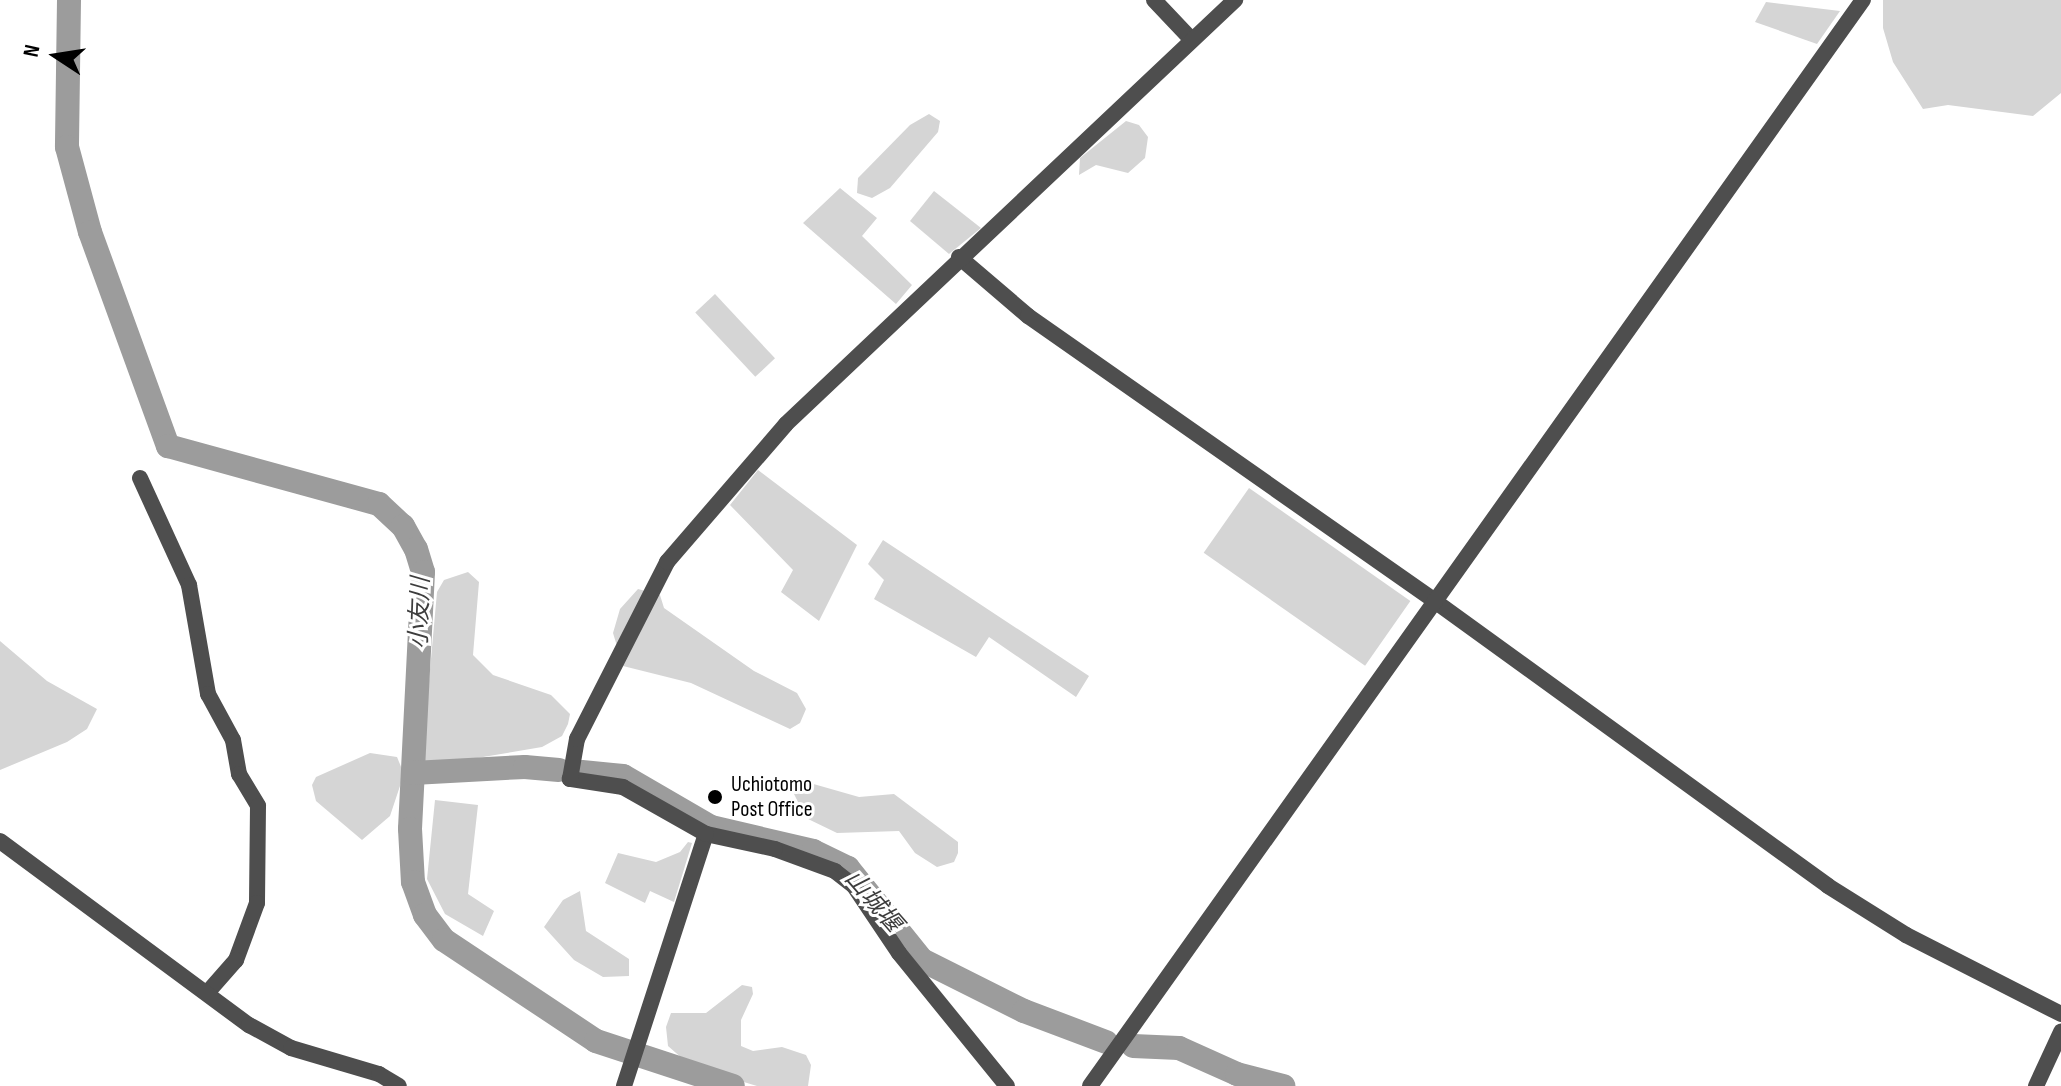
<!DOCTYPE html>
<html>
<head>
<meta charset="utf-8">
<style>
  body { margin:0 }
  #map { position:relative; width:2061px; height:1086px; overflow:hidden; background:#fff; font-family:"Sofia Sans Condensed","Noto Sans JP",sans-serif }
  div>[style] { position:absolute }
  .green>* { inset:0; background:#d5d5d5; transform-origin:0 0 }
  .river>* { height:24px; margin:-12px; padding:0 12px; transform-origin:12px; border-radius:12px; background:#9c9c9c }
  .minor>* { height:16px; margin:-8px; padding:0 8px; transform-origin:8px; border-radius:8px; background:#4e4e4e }
  .dots>* { width:22px; height:22px; translate:-50% -50%; box-sizing:border-box; border:4px solid #fff; border-radius:50% }
  span { translate:-50% -50%; white-space:nowrap; text-align:center; line-height:1.15; -webkit-text-stroke:6px #fff; paint-order:stroke }
  .poi-label { font-size:22px; color:#000 }
  .left { translate:0 -50%; text-align:left }
  .water-label { font-size:24px; color:#3d3d3d; font-style:italic }
  .north { position:absolute; left:16px; top:16px; width:80px; height:80px; -webkit-text-stroke:6px #fff; paint-order:stroke; rotate:282deg; font-size:22px; font-weight:700; line-height:32px; text-align:center; color:#000 }
  .north::after { content:''; display:block; margin:auto; width:28px; height:36px; background:#000; clip-path:polygon(50% 0,100% 100%,50% 72%,0 100%) }
</style>
</head>
<body>
<div id="map">
  <div class="green">
    <i style="clip-path:polygon(1883px 0,2061px 0,2061px 93px,2033px 116px,1948px 105px,1923px 109px,1893px 62px,1883px 28px)"></i>
    <i style="clip-path:polygon(1766px 2px,1840px 11px,1817px 44px,1755px 22px)"></i>
    <i style="clip-path:polygon(929px 114px,940px 121px,938px 132px,890px 188px,872px 198px,857px 193px,858px 178px,910px 125px)"></i>
    <i style="clip-path:polygon(1126px 121px,1139px 125px,1148px 137px,1145px 158px,1128px 173px,1096px 165px,1079px 175px,1080px 158px)"></i>
    <i style="clip-path:polygon(840px 188px,877px 218px,862px 236px,912px 285px,896px 304px,803px 223px)"></i>
    <i style="clip-path:polygon(934px 191px,981px 228px,949px 254px,910px 221px)"></i>
    <i style="left:715px;top:294px;width:88px;height:27px;rotate:47deg"></i>
    <i style="clip-path:polygon(758px 470px,857px 545px,819px 621px,781px 592px,793px 570px,730px 505px)"></i>
    <i style="left:1249px;top:488px;width:197px;height:79px;rotate:35deg"></i>
    <i style="clip-path:polygon(883px 540px,1089px 676px,1076px 697px,989px 637px,976px 657px,874px 599px,884px 580px,868px 564px)"></i>
    <i style="clip-path:polygon(468px 572px,479px 582px,473px 655px,493px 675px,551px 695px,570px 714px,568px 724px,562px 736px,542px 747px,429px 766px,422px 759px,437px 592px,444px 580px)"></i>
    <i style="clip-path:polygon(638px 589px,660px 595px,664px 608px,754px 671px,797px 693px,806px 709px,800px 723px,790px 729px,691px 683px,623px 666px,613px 633px,620px 609px)"></i>
    <i style="clip-path:polygon(0 641px,47px 681px,97px 709px,87px 729px,67px 742px,0 770px)"></i>
    <i style="clip-path:polygon(370px 753px,397px 757px,404px 774px,390px 816px,362px 840px,316px 801px,312px 785px,316px 777px)"></i>
    <i style="clip-path:polygon(803px 781px,859px 797px,894px 794px,958px 842px,958px 853px,954px 862px,937px 867px,915px 853px,899px 831px,837px 833px,806px 818px,790px 786px)"></i>
    <i style="clip-path:polygon(435px 800px,478px 805px,468px 894px,494px 911px,483px 936px,445px 914px,427px 879px)"></i>
    <i style="clip-path:polygon(688px 842px,692px 843px,674px 902px,650px 891px,645px 903px,605px 883px,618px 853px,656px 862px,680px 852px)"></i>
    <i style="clip-path:polygon(580px 891px,586px 931px,629px 959px,629px 976px,603px 977px,574px 960px,544px 927px,563px 900px)"></i>
    <i style="clip-path:polygon(742px 985px,752px 987px,753px 994px,741px 1020px,741px 1046px,753px 1051px,782px 1047px,806px 1055px,811px 1065px,808px 1086px,757px 1086px,691px 1066px,668px 1046px,666px 1027px,671px 1013px,706px 1013px)"></i>
  </div>
  <div class="river">
    <i style="left:69px;top:0;width:147px;rotate:90.8deg"></i>
    <i style="left:67px;top:147px;width:88px;rotate:74.9deg"></i>
    <i style="left:90px;top:232px;width:228px;rotate:70deg"></i>
    <i style="left:168px;top:446px;width:219px;rotate:15.4deg"></i>
    <i style="left:379px;top:504px;width:33px;rotate:43deg"></i>
    <i style="left:403px;top:526px;width:26px;rotate:61deg"></i>
    <i style="left:416px;top:549px;width:24px;rotate:73deg"></i>
    <i style="left:423px;top:572px;width:257px;rotate:92.9deg"></i>
    <i style="left:410px;top:829px;width:53px;rotate:86.8deg"></i>
    <i style="left:413px;top:882px;width:35px;rotate:70deg"></i>
    <i style="left:425px;top:915px;width:31px;rotate:53deg"></i>
    <i style="left:444px;top:940px;width:182px;rotate:33.6deg"></i>
    <i style="left:596px;top:1041px;width:144px;rotate:18.2deg"></i>
    <i style="left:582px;top:772px;width:41px;rotate:5.6deg"></i>
    <i style="left:623px;top:776px;width:102px;rotate:30.1deg"></i>
    <i style="left:711px;top:827px;width:105px;rotate:13.2deg"></i>
    <i style="left:813px;top:851px;width:39px;rotate:26deg"></i>
    <i style="left:848px;top:868px;width:118px;rotate:51.2deg"></i>
    <i style="left:922px;top:960px;width:114px;rotate:26.6deg"></i>
    <i style="left:1024px;top:1011px;width:88px;rotate:20.7deg"></i>
    <i style="left:413px;top:773px;width:112px;rotate:-3.1deg"></i>
    <i style="left:525px;top:767px;width:34px;rotate:5deg"></i>
    <i style="left:1133px;top:1046px;width:46px;rotate:2.5deg"></i>
    <i style="left:1179px;top:1048px;width:64px;rotate:24.1deg"></i>
    <i style="left:1237px;top:1074px;width:48px;rotate:14.6deg"></i>
  </div>
  <div class="minor">
    <i style="left:1154px;top:0;width:54px;rotate:46.5deg"></i>
    <i style="left:959px;top:257px;width:91px;rotate:40.5deg"></i>
    <i style="left:1028px;top:316px;width:498px;rotate:35deg"></i>
    <i style="left:1436px;top:602px;width:484px;rotate:35.9deg"></i>
    <i style="left:1828px;top:886px;width:92px;rotate:32.1deg"></i>
    <i style="left:1906px;top:935px;width:174px;rotate:27deg"></i>
    <i style="left:140px;top:478px;width:118px;rotate:65.4deg"></i>
    <i style="left:189px;top:585px;width:111px;rotate:80.1deg"></i>
    <i style="left:208px;top:694px;width:52px;rotate:61.5deg"></i>
    <i style="left:233px;top:740px;width:35px;rotate:80deg"></i>
    <i style="left:239px;top:774px;width:37px;rotate:59deg"></i>
    <i style="left:258px;top:806px;width:97px;rotate:90.6deg"></i>
    <i style="left:257px;top:903px;width:61px;rotate:110.2deg"></i>
    <i style="left:236px;top:960px;width:43px;rotate:131.2deg"></i>
    <i style="left:0;top:841px;width:310px;rotate:36.5deg"></i>
    <i style="left:249px;top:1025px;width:48px;rotate:28.7deg"></i>
    <i style="left:291px;top:1048px;width:92px;rotate:16.5deg"></i>
    <i style="left:379px;top:1074px;width:23px;rotate:31deg"></i>
    <i style="left:624px;top:1086px;width:265px;rotate:-72deg"></i>
    <i style="left:1007px;top:1086px;width:171px;rotate:-129.1deg"></i>
    <i style="left:899px;top:953px;width:81px;rotate:-123.9deg"></i>
    <i style="left:854px;top:886px;width:24px;rotate:-142deg"></i>
    <i style="left:835px;top:871px;width:64px;rotate:-159.9deg"></i>
    <i style="left:775px;top:849px;width:71px;rotate:-167.7deg"></i>
    <i style="left:706px;top:834px;width:95px;rotate:-150.5deg"></i>
    <i style="left:623px;top:787px;width:54px;rotate:-171.4deg"></i>
    <i style="left:570px;top:779px;width:41px;rotate:-80.1deg"></i>
    <i style="left:577px;top:739px;width:199px;rotate:-63deg"></i>
    <i style="left:667px;top:562px;width:182px;rotate:-49.2deg"></i>
    <i style="left:786px;top:424px;width:618px;rotate:-43.36deg"></i>
    <i style="left:1090px;top:1086px;width:1333px;rotate:-54.56deg"></i>
    <i style="left:2036px;top:1086px;width:60px;rotate:-65.2deg"></i>
  </div>
  <div class="dots">
    <i style="left:715px;top:797px;background:#000"></i>
  </div>
  <div class="poi-label">
    <span class="left" style="left:731px;top:797px">Uchiotomo<br>Post Office</span>
  </div>
  <div class="water-label">
    <span style="left:420px;top:613px;rotate:-88deg">小友川</span>
    <span style="left:873px;top:901px;rotate:49deg">山城堰</span>
  </div>
  <div class="north">N</div>
</div>
</body>
</html>
